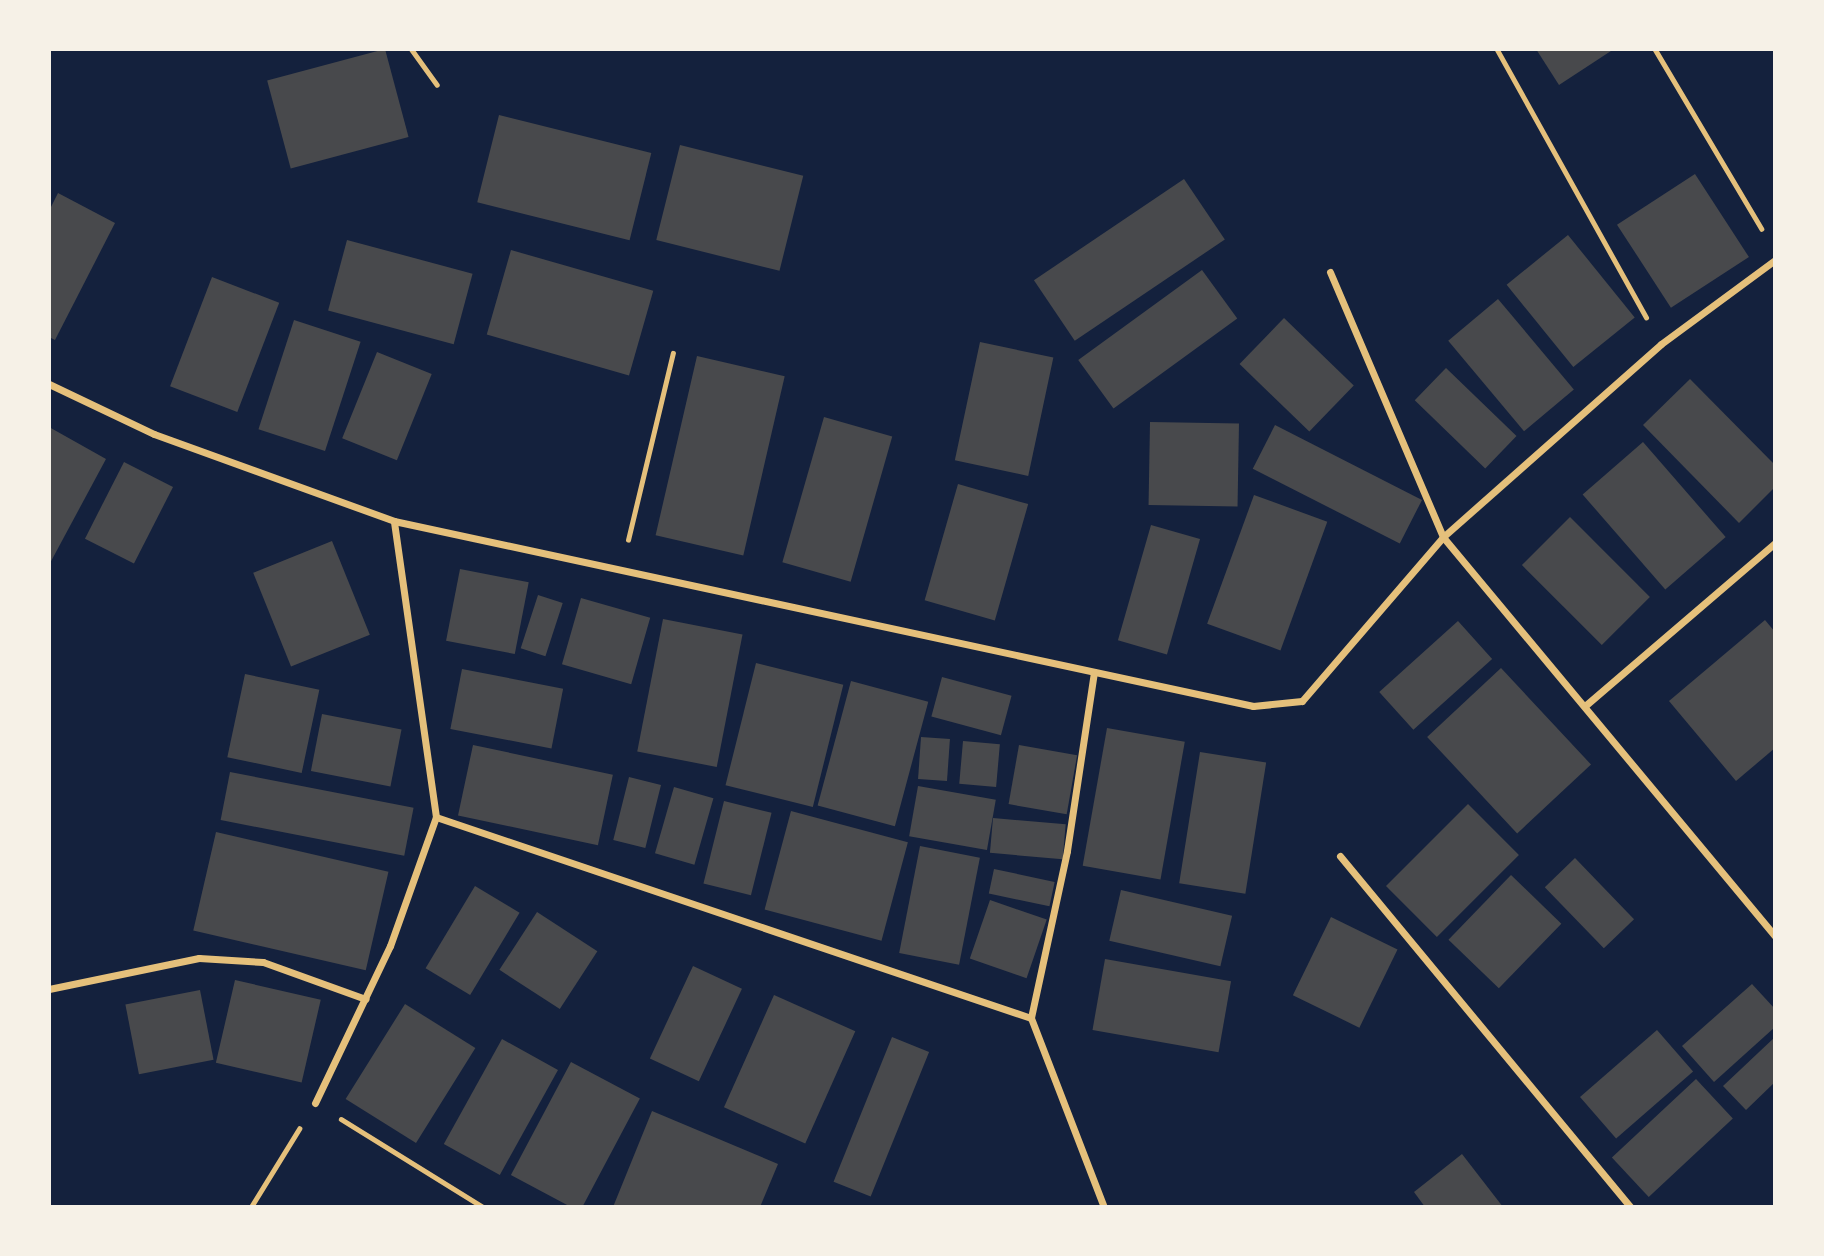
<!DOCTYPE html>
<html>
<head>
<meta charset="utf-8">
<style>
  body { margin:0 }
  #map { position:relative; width:1824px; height:1256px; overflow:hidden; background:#14213d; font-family:"Archivo Narrow",sans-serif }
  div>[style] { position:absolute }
  .building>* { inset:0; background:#48494c; transform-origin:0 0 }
  .path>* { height:4.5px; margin:-2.25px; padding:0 2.25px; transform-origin:2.25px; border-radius:2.25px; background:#e5c07b }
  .service>* { height:5px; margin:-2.5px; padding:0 2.5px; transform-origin:2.5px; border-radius:2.5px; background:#e5c07b }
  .minor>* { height:7px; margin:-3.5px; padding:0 3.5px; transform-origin:3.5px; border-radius:3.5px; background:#e5c07b }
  span { translate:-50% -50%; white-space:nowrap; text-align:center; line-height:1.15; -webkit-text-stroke:6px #f6f1e7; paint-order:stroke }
  .frame { position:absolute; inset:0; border:51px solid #f6f1e7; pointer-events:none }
</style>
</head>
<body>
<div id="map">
  <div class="building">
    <i style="left:385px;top:49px;width:91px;height:122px;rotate:75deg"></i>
    <i style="clip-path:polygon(1536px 49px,1614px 49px,1559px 85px)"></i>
    <i style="left:499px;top:115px;width:157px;height:90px;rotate:14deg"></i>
    <i style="left:680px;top:145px;width:127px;height:98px;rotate:14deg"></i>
    <i style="left:1695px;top:174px;width:99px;height:93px;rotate:57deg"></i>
    <i style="left:1184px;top:179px;width:73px;height:181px;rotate:56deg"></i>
    <i style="clip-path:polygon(58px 193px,115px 223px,55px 340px,49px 337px,49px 211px)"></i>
    <i style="left:1568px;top:235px;width:106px;height:79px;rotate:51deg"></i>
    <i style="left:347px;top:240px;width:130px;height:73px;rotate:15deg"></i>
    <i style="left:511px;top:250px;width:148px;height:88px;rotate:16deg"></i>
    <i style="left:1202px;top:270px;width:60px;height:153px;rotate:54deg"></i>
    <i style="left:212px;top:277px;width:72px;height:117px;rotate:21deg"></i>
    <i style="left:1498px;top:299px;width:118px;height:65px;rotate:50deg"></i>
    <i style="left:1284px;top:318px;width:97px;height:64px;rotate:44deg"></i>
    <i style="left:294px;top:320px;width:70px;height:115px;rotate:18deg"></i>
    <i style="left:980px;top:342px;width:75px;height:121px;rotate:12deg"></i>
    <i style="left:377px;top:352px;width:59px;height:93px;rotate:22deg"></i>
    <i style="left:697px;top:356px;width:90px;height:184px;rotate:13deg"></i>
    <i style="left:1446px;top:368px;width:98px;height:45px;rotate:44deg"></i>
    <i style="clip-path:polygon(1690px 379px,1775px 465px,1775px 487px,1739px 523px,1643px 425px)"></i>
    <i style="left:824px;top:417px;width:71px;height:151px;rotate:16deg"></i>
    <i style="left:1150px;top:422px;width:89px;height:83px;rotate:1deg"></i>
    <i style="left:1275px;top:425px;width:165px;height:49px;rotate:27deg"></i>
    <i style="clip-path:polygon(49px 427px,106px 459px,49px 565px)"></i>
    <i style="left:1643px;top:442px;width:126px;height:80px;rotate:49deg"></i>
    <i style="left:124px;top:462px;width:55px;height:86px;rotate:27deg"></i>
    <i style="left:958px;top:484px;width:73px;height:121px;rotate:16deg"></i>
    <i style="left:1254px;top:495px;width:78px;height:137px;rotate:20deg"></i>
    <i style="left:1570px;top:517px;width:113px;height:68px;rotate:45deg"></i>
    <i style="left:1151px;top:525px;width:51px;height:120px;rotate:16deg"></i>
    <i style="left:332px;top:541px;width:101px;height:85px;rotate:68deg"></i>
    <i style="left:460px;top:569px;width:70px;height:73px;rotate:11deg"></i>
    <i style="left:538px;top:595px;width:26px;height:56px;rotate:18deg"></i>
    <i style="left:581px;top:598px;width:72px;height:69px;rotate:16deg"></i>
    <i style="left:663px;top:619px;width:81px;height:135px;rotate:11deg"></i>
    <i style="clip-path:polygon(1765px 620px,1775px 632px,1775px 748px,1736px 781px,1669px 701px)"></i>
    <i style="left:1458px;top:621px;width:51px;height:106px;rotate:48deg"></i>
    <i style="left:756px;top:663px;width:90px;height:126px;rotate:14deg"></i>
    <i style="left:1501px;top:668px;width:132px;height:101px;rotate:47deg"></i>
    <i style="left:462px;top:669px;width:103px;height:61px;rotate:11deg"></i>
    <i style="left:245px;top:674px;width:76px;height:85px;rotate:12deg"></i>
    <i style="left:942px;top:677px;width:72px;height:41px;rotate:15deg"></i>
    <i style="left:851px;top:681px;width:80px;height:129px;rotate:15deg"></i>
    <i style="left:322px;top:714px;width:81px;height:58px;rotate:11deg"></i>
    <i style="left:1107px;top:728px;width:79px;height:140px;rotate:10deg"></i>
    <i style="left:921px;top:737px;width:29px;height:42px;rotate:4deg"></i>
    <i style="left:963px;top:741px;width:37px;height:43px;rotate:5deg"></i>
    <i style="left:473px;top:745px;width:143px;height:72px;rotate:12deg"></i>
    <i style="left:1019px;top:745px;width:59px;height:60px;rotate:10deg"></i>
    <i style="left:1200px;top:752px;width:67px;height:133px;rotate:9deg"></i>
    <i style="left:230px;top:772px;width:187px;height:49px;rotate:11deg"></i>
    <i style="left:629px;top:777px;width:33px;height:65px;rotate:14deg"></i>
    <i style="left:918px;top:786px;width:79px;height:51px;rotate:10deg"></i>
    <i style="left:674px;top:787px;width:41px;height:69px;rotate:16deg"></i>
    <i style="left:724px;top:801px;width:49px;height:85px;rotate:14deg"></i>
    <i style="left:1468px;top:804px;width:72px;height:116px;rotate:45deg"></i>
    <i style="left:791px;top:811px;width:121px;height:102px;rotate:15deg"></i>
    <i style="left:993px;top:818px;width:73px;height:35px;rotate:5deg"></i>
    <i style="left:216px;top:832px;width:177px;height:101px;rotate:13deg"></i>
    <i style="left:920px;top:846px;width:61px;height:109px;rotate:11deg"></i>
    <i style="left:1575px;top:858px;width:85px;height:42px;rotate:46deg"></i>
    <i style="left:994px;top:869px;width:62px;height:25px;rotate:12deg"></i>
    <i style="left:1511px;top:875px;width:70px;height:90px;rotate:44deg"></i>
    <i style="left:475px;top:886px;width:52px;height:96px;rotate:31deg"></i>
    <i style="left:1121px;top:890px;width:114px;height:52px;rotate:13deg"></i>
    <i style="left:990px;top:900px;width:60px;height:62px;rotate:19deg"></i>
    <i style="left:537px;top:912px;width:72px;height:69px;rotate:33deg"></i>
    <i style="left:1331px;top:917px;width:74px;height:87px;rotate:26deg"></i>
    <i style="left:1105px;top:959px;width:128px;height:72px;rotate:10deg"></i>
    <i style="left:693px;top:966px;width:54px;height:102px;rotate:25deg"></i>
    <i style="left:235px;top:980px;width:88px;height:85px;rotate:13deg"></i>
    <i style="clip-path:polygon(1752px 984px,1775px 1009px,1775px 1027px,1714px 1082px,1682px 1046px)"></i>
    <i style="left:200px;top:990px;width:71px;height:76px;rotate:79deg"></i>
    <i style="left:774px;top:995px;width:89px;height:123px;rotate:24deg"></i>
    <i style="left:405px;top:1004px;width:83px;height:112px;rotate:32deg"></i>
    <i style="left:1657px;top:1030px;width:55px;height:102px;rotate:49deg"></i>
    <i style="left:892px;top:1037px;width:40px;height:156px;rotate:22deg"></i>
    <i style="clip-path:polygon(1775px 1037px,1775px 1082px,1746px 1110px,1723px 1086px)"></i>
    <i style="left:502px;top:1039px;width:64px;height:120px;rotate:29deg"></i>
    <i style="left:571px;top:1062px;width:78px;height:128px;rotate:28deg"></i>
    <i style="left:1696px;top:1079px;width:54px;height:115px;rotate:47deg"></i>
    <i style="clip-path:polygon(652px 1111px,778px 1164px,760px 1207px,613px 1207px)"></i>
    <i style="clip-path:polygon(1462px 1154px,1503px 1207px,1425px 1207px,1414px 1192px)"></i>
  </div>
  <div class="path">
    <i style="left:1497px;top:49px;width:307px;rotate:60.9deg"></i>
    <i style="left:1655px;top:49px;width:209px;rotate:59.3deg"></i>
    <i style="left:628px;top:540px;width:192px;rotate:-76.5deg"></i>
    <i style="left:341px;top:1119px;width:167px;rotate:31.8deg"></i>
    <i style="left:251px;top:1207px;width:92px;rotate:-58.4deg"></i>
  </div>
  <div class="service">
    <i style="left:411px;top:49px;width:44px;rotate:54.2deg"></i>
  </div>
  <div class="minor">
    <i style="left:1330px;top:272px;width:288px;rotate:66.9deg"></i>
    <i style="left:1443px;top:537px;width:291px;rotate:-41.5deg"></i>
    <i style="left:1661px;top:344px;width:142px;rotate:-36.4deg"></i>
    <i style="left:49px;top:384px;width:116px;rotate:25.5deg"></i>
    <i style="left:154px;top:434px;width:255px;rotate:19.9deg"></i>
    <i style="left:394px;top:521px;width:879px;rotate:12.15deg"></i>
    <i style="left:1253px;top:706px;width:49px;rotate:-5.8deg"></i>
    <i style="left:1302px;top:701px;width:216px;rotate:-49.3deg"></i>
    <i style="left:1443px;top:537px;width:519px;rotate:50.24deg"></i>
    <i style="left:1094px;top:672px;width:181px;rotate:98.6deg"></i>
    <i style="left:1067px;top:851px;width:171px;rotate:102.2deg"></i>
    <i style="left:1031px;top:1018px;width:203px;rotate:68.9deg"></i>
    <i style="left:1586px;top:705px;width:249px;rotate:-40.6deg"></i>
    <i style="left:436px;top:817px;width:628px;rotate:18.67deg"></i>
    <i style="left:1340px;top:856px;width:455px;rotate:50.4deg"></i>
    <i style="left:49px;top:989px;width:153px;rotate:-11.7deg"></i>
    <i style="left:199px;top:958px;width:64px;rotate:3.6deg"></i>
    <i style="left:263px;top:962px;width:109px;rotate:19.8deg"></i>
    <i style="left:315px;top:1103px;width:174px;rotate:-64.5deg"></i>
    <i style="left:390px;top:946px;width:137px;rotate:-70.4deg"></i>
    <i style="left:436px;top:817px;width:299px;rotate:-98.1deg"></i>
  </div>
  <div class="frame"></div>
</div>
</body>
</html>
